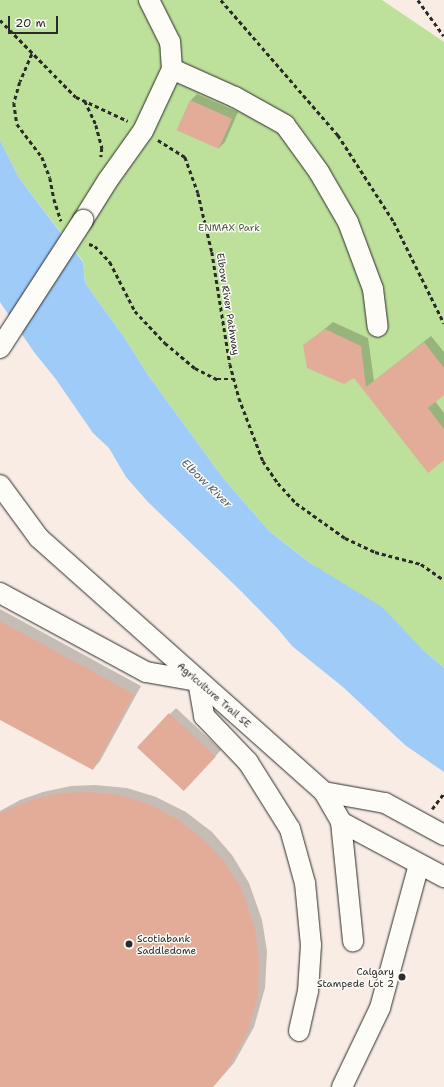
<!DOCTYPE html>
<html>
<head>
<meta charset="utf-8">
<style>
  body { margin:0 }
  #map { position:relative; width:444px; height:1087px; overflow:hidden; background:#f8ece4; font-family:"Shantell Sans",sans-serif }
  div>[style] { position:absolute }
  .green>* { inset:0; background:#bde19b }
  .water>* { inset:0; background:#9ecbf8 }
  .shadow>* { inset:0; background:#0003 }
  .building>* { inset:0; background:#e2ac98; transform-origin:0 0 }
  .path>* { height:2.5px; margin-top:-1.25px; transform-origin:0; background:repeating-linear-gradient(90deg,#2b2b2b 0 4px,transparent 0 7px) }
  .roads { filter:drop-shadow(0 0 1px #2b2b2b) drop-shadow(0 0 1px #2b2b2b) }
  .minor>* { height:20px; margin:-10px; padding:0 10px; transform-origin:10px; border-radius:10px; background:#fdfcf7 }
  .bridges { filter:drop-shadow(0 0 1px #2b2b2b) drop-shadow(0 0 1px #2b2b2b) }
  .minor-bridge>* { height:20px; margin:-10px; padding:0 10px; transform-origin:10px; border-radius:10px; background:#fdfcf7 }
  .dots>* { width:11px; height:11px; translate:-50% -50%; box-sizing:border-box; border:2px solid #fdfcf7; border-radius:50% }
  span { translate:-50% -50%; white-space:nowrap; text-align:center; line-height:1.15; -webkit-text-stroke:3px #fdfcf7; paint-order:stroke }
  .park-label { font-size:10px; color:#505847 }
  .street-label { font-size:10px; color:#2b2b2b }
  .poi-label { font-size:10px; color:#2b2b2b }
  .left { translate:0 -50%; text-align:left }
  .right { translate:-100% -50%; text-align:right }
  .water-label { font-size:11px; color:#4e5b68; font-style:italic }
  .scale { position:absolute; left:8px; top:16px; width:50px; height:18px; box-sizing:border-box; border:2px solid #2b2b2b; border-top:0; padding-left:5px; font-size:12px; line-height:14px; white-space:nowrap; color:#2b2b2b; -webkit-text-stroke:3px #fdfcf7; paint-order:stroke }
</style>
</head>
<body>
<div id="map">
  <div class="green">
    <i style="clip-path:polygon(0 0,382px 0,444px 42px,444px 668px,423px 650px,269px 531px,223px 478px,148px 375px,124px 337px,85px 283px,83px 261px,19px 178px,0 140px)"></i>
  </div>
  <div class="water">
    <i style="clip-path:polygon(0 140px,19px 178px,83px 262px,85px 283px,124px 337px,148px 375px,223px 478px,269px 531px,310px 563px,382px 607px,423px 650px,444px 668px,444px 772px,405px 745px,343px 687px,292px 646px,278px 629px,242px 592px,148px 502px,126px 477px,109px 448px,93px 433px,55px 378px,34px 352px,0 302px)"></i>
  </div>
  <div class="shadow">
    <i style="clip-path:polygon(197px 94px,238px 112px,225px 142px,219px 148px,178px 129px,191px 100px)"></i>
    <i style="clip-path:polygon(333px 322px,368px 338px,374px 381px,431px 336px,444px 352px,444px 394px,435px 401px,444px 413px,444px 459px,354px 377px,305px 345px)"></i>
    <i style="clip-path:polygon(0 609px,141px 686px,100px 761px,93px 769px,0 719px)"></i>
    <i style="clip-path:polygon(176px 708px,221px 750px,190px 784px,170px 714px)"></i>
    <i style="clip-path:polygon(95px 785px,127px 788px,156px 797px,186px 812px,212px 832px,232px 855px,249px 883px,262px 920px,267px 951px,265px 988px,254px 1027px,234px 1063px,213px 1087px,0 1087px,0 811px,20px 800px,43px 792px,71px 786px)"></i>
  </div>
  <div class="building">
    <i style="left:190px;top:100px;width:46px;height:33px;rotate:24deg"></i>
    <i style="clip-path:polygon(325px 329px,361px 346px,366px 387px,424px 342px,444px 368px,444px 395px,428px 408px,444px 429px,444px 460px,428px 473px,354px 378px,344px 384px,307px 368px,303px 345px)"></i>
    <i style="clip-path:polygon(0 621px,134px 694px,93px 770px,0 720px)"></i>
    <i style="left:169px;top:713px;width:64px;height:47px;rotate:43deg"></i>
    <i style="clip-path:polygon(87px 792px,119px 795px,149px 804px,179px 820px,204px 840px,225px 862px,242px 890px,255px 929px,259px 959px,258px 996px,246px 1035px,226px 1071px,213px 1087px,0 1087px,0 813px,34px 799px,62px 793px)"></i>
  </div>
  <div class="path">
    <i style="left:221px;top:0;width:179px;rotate:49.1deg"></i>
    <i style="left:338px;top:135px;width:103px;rotate:57.2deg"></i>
    <i style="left:394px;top:222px;width:113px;rotate:63.7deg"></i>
    <i style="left:418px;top:0;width:44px;rotate:54.2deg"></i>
    <i style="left:0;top:20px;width:108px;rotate:45.4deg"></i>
    <i style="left:76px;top:97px;width:57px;rotate:24.8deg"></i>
    <i style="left:32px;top:54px;width:30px;rotate:113deg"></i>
    <i style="left:20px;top:82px;width:22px;rotate:106deg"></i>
    <i style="left:14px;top:103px;width:21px;rotate:82deg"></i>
    <i style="left:17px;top:124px;width:41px;rotate:52.9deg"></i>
    <i style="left:42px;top:157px;width:22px;rotate:69deg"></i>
    <i style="left:50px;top:178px;width:21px;rotate:79deg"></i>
    <i style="left:54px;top:199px;width:23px;rotate:72deg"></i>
    <i style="left:85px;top:101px;width:26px;rotate:65deg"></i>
    <i style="left:96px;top:125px;width:24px;rotate:75deg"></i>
    <i style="left:102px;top:148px;width:9px;rotate:96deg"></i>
    <i style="left:158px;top:140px;width:32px;rotate:32deg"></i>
    <i style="left:185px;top:157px;width:38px;rotate:70deg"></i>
    <i style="left:198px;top:193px;width:61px;rotate:76.7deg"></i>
    <i style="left:212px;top:252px;width:113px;rotate:80.9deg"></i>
    <i style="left:230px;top:364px;width:35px;rotate:75deg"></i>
    <i style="left:239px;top:398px;width:67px;rotate:69.1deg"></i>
    <i style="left:263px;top:461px;width:27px;rotate:56deg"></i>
    <i style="left:278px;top:483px;width:27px;rotate:48deg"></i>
    <i style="left:296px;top:503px;width:60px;rotate:35.5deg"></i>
    <i style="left:345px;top:538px;width:33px;rotate:25deg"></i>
    <i style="left:375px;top:552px;width:48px;rotate:14.6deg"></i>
    <i style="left:421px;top:564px;width:28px;rotate:35deg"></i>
    <i style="left:89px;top:244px;width:6px;rotate:18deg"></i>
    <i style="left:95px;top:246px;width:22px;rotate:47deg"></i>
    <i style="left:110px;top:262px;width:55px;rotate:63deg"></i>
    <i style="left:135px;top:311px;width:44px;rotate:46.8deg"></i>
    <i style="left:165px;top:343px;width:39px;rotate:40deg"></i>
    <i style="left:195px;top:368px;width:25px;rotate:27deg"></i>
    <i style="left:217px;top:379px;width:17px"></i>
    <i style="left:432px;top:809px;width:20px;rotate:-53deg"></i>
  </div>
  <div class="roads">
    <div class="minor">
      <i style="left:172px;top:69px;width:69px;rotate:24deg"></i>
      <i style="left:235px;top:97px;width:57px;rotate:29.2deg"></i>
      <i style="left:285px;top:125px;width:58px;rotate:54.1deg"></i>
      <i style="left:319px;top:172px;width:58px;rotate:59.9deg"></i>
      <i style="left:348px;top:222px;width:72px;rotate:69.5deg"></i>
      <i style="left:373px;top:289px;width:38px;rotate:83deg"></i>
      <i style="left:83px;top:220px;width:47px;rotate:-58deg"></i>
      <i style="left:108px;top:180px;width:60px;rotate:-54.5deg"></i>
      <i style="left:143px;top:131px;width:68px;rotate:-64.9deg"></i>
      <i style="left:172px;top:69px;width:27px;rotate:-94deg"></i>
      <i style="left:170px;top:42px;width:47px;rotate:-116.6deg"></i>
      <i style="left:0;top:485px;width:66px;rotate:53.7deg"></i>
      <i style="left:39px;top:538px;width:382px;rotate:41.7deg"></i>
      <i style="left:324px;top:792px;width:34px;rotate:60deg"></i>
      <i style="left:341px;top:822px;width:120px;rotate:84.2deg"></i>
      <i style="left:0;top:593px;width:166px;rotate:28.4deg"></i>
      <i style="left:146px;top:672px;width:53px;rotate:9.8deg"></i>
      <i style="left:198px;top:681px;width:36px;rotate:80deg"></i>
      <i style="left:204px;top:716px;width:64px;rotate:46.3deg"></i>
      <i style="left:248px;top:762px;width:79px;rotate:57.9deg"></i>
      <i style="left:290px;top:829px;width:56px;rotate:74.5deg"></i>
      <i style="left:305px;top:883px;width:62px;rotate:84.5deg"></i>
      <i style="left:311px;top:945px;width:46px;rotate:93.7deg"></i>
      <i style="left:308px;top:991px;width:41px;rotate:102.7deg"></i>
      <i style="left:324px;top:792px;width:62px;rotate:10.2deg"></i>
      <i style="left:385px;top:803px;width:67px;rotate:28.5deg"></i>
      <i style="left:341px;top:822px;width:117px;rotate:28.1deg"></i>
      <i style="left:342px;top:1087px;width:88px;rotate:-64.3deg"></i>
      <i style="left:380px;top:1008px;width:149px;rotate:-74.8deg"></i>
    </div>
  </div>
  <div class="bridges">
    <div class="minor-bridge">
      <i style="left:0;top:348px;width:153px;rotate:-57deg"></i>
    </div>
  </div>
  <div class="dots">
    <i style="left:129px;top:944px;background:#2b2b2b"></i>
    <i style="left:402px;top:977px;background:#2b2b2b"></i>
  </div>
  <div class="park-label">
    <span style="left:229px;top:228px">ENMAX Park</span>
  </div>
  <div class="street-label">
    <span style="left:228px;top:304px;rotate:81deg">Elbow River Pathway</span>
    <span style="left:214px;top:695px;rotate:41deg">Agriculture Trail SE</span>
  </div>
  <div class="poi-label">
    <span class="left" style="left:137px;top:944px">Scotiabank<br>Saddledome</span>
    <span class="right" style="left:394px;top:977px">Calgary<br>Stampede Lot 2</span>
  </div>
  <div class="water-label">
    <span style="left:206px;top:484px;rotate:44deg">Elbow River</span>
  </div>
  <div class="scale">20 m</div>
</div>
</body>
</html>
